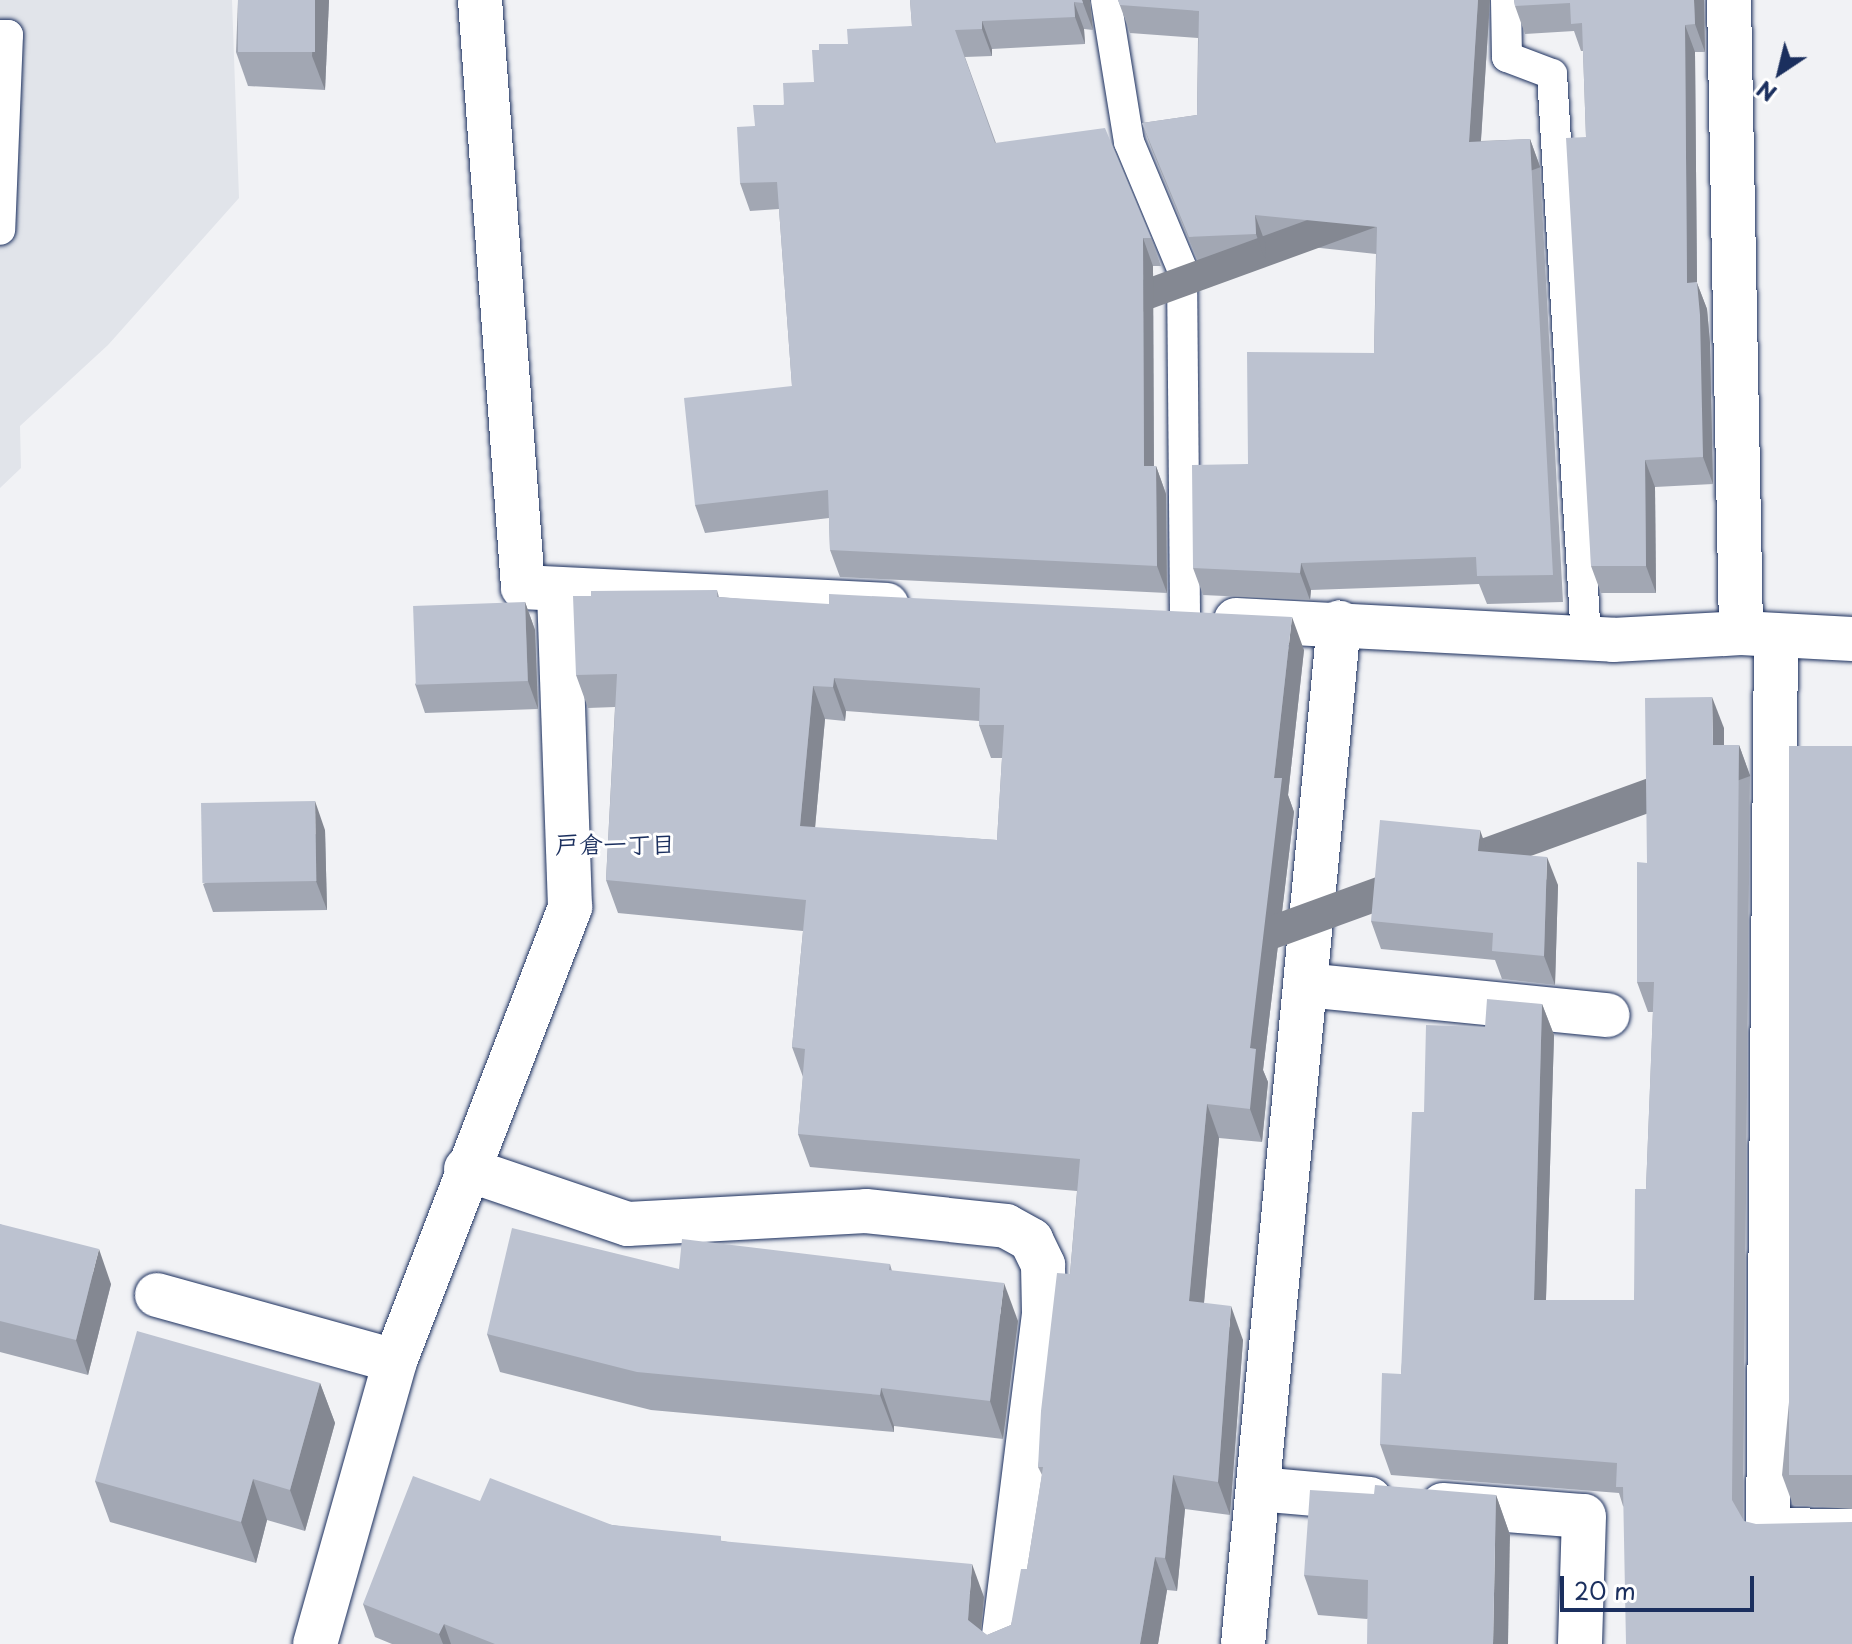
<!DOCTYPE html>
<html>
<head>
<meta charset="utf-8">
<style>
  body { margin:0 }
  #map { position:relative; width:1852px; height:1644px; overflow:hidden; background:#f1f2f5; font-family:"Playpen Sans","Klee One",sans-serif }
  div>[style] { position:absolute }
  .built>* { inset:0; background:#e1e4ea }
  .roads { filter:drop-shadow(0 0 2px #1b2f5e) drop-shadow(0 0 2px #1b2f5e) }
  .service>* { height:30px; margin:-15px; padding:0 15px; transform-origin:15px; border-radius:15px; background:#fff }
  .minor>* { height:44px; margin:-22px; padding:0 22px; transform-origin:22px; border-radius:22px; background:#fff }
  .wall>* { inset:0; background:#a2a7b3 }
  .shaded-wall>* { inset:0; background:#848892; transform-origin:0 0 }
  .building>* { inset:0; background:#bcc2d0; transform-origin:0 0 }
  span { translate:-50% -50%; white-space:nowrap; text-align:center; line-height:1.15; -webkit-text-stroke:6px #fff; paint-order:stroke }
  .neighbourhood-label { font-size:24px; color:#1b2f5e; font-weight:700 }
  .north { position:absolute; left:1740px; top:32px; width:80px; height:80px; -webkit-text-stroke:6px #fff; paint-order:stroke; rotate:215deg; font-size:22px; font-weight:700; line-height:32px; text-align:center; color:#1b2f5e }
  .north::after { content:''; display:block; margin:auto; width:28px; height:36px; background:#1b2f5e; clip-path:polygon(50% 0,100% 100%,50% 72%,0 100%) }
  .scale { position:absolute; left:1560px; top:1576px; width:194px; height:36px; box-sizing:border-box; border:4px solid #1b2f5e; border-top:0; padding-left:10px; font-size:24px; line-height:28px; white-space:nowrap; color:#1b2f5e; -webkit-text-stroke:6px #fff; paint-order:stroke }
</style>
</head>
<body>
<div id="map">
  <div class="built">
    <i style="clip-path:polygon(0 0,232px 0,239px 198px,108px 345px,20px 426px,21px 468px,0 488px)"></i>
  </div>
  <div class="roads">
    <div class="service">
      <i style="left:1106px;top:0;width:144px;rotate:80.8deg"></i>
      <i style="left:1129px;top:142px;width:138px;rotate:67.3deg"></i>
      <i style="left:1182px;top:269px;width:349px;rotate:89.5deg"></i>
      <i style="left:1506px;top:0;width:57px;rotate:89deg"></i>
      <i style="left:1507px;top:57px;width:48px;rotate:20.7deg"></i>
      <i style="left:1552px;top:74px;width:565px;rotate:86.55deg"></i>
      <i style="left:0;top:35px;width:8px"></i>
      <i style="left:8px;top:35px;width:195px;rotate:92.3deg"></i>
    </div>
    <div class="minor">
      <i style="left:480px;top:0;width:589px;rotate:85.81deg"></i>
      <i style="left:523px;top:587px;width:364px;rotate:2.8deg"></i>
      <i style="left:1729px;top:0;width:633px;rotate:88.91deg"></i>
      <i style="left:1236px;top:620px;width:378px;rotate:3deg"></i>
      <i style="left:1613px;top:640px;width:128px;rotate:-3.1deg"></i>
      <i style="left:1741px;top:633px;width:111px;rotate:3.1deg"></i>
      <i style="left:1776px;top:637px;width:893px;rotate:90.51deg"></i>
      <i style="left:1768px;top:1530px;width:84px;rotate:0.7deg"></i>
      <i style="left:1306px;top:985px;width:303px;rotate:5.7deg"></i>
      <i style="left:466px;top:1169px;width:171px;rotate:18.8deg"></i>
      <i style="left:628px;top:1224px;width:238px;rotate:-3.1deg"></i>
      <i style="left:866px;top:1211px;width:141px;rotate:6.1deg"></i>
      <i style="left:1006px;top:1226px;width:29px;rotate:29deg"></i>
      <i style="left:1031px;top:1240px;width:28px;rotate:64deg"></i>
      <i style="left:1043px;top:1265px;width:49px;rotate:88.8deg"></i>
      <i style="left:1044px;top:1314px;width:333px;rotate:97.1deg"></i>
      <i style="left:157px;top:1295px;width:247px;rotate:15.5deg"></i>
      <i style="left:1258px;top:1489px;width:112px;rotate:5.1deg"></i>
      <i style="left:1443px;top:1505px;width:141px;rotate:4.5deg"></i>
      <i style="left:1584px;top:1516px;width:128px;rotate:91.8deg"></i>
      <i style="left:315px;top:1644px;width:294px;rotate:-74.2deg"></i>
      <i style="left:395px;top:1361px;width:487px;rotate:-68.9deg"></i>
      <i style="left:570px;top:907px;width:315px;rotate:-92deg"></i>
      <i style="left:1243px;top:1644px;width:1026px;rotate:-84.63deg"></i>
    </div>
  </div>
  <div class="wall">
    <i style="clip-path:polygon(238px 0,329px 0,325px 90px,248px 86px,236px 52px)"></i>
    <i style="clip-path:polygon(910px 0,1090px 0,1093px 30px,1084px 29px,1085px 44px,992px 49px,992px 56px,965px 57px,996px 143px,1151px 238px,1161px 266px,1153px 266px,1154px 466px,1156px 466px,1166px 494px,1167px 593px,840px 577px,830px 550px,829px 518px,705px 533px,695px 505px,792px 386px,779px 209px,750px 211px,740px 183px,755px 126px,814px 82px,819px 50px,848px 44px,912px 26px)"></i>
    <i style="clip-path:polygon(1118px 0,1490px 0,1481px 141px,1530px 139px,1540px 167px,1563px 602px,1487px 604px,1479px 584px,1311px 590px,1310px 600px,1203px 595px,1193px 568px,1248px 464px,1374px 353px,1376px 254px,1265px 242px,1266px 262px,1199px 264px,1152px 150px,1142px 123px,1197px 115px,1198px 38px,1130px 33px)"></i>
    <i style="clip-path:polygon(1514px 0,1704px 0,1705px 52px,1695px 52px,1697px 283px,1707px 309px,1710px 343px,1713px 484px,1655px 487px,1656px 593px,1601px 593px,1591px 566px,1586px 137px,1583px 51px,1581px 51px,1574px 31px,1525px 34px,1515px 6px)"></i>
    <i style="clip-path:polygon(evenodd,717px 590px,719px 597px,1304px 650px,1288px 795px,1294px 812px,1263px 1070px,1268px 1082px,1262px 1142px,1219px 1138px,1204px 1303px,1243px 1340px,1230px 1515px,1185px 1509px,1177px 1591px,1167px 1590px,1158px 1644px,392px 1644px,375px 1637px,363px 1604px,480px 1501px,612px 1525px,723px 1541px,984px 1597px,981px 1631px,987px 1635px,1011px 1625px,1027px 1569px,1042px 1475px,1038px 1467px,1070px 1274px,1077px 1191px,810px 1167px,798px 1134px,803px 1077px,792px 1047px,803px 931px,618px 913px,606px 880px,615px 707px,588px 708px,576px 675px,717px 590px,846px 711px,979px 721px,979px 725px,991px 758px,1002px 758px,997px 840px,815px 828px,825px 719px,845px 721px,846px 711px)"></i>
    <i style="clip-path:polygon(525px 602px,535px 630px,538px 709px,425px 713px,415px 684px)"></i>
    <i style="clip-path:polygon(1724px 728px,1724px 745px,1739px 745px,1750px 776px,1743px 1520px,1852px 1644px,1623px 1506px,1619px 1493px,1391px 1475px,1380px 1444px,1401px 1374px,1424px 1112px,1542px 1004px,1554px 1035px,1546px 1300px,1634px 1300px,1646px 1189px,1653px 1012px,1648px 1012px,1637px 982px,1647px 863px)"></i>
    <i style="clip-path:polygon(1852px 746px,1852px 1509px,1793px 1505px,1782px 1475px)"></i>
    <i style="clip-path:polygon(325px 830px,327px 910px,213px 912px,203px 884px)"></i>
    <i style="clip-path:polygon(1488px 852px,1558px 885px,1555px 985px,1502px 979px,1495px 960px,1381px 949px,1371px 921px)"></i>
    <i style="clip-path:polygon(0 1224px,111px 1284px,88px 1375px,0 1352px)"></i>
    <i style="clip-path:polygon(890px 1264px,892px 1271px,1018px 1321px,1003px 1439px,894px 1426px,894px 1432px,651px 1410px,500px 1372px,487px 1334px,679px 1269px)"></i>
    <i style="clip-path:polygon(320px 1383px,335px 1423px,305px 1531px,267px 1520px,256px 1563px,110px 1522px,95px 1481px)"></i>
    <i style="clip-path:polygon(1374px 1494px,1496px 1495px,1510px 1535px,1367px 1619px,1318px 1615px,1304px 1575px)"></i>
  </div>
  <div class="shaded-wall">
    <i style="clip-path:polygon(315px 0,329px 0,325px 90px,312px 56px)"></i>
    <i style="clip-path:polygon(1082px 0,1090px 0,1093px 30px,1083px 3px)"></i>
    <i style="clip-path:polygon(1478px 0,1490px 0,1479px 169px,1469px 142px)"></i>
    <i style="clip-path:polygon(1694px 0,1704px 0,1705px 52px,1695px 24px)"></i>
    <i style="clip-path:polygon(1074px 2px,1084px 29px,1085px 44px,1075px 17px)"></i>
    <i style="clip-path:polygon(982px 21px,992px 49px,992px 56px,982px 29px)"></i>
    <i style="clip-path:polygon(1685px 25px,1695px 52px,1697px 283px,1707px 309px,1710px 343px,1713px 484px,1703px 457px,1687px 283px)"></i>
    <i style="left:1530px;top:139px;width:30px;height:437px;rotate:70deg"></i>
    <i style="clip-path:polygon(1255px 215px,1265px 242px,1266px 262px,1256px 234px)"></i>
    <i style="clip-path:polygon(1143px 238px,1153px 266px,1154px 494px,1144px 466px)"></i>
    <i style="clip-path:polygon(1645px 460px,1655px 487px,1656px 593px,1646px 566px)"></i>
    <i style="clip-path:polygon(1156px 466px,1166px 494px,1167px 593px,1157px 566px)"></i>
    <i style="clip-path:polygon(1301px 563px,1311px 590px,1310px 600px,1300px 573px)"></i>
    <i style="clip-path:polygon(525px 602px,535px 630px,538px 709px,528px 681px)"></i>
    <i style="clip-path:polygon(1292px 617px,1304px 650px,1288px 795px,1294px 812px,1263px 1070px,1268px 1082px,1262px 1142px,1250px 1109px,1250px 1048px,1274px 778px)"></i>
    <i style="clip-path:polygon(834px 678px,846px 711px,845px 721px,833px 687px)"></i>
    <i style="clip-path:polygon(813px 686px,825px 719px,812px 860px,800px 826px)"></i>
    <i style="clip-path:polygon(1712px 697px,1724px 728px,1724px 776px,1713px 745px)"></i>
    <i style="left:1739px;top:745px;width:33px;height:755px;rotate:70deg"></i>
    <i style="clip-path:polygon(315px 801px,325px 830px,327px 910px,316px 881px)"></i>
    <i style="clip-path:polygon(1480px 830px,1490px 858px,1478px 851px)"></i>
    <i style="clip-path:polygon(1547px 857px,1558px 885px,1555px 985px,1544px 956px)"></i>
    <i style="clip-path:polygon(1542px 1004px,1554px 1035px,1545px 1330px,1534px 1300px)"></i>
    <i style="clip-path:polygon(1207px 1104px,1219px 1138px,1201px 1335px,1189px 1301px)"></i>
    <i style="clip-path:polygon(99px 1249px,111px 1284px,88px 1375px,76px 1340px)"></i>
    <i style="clip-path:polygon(1004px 1283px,1018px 1321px,1003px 1439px,990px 1401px)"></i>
    <i style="clip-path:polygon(1231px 1306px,1243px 1340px,1230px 1515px,1218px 1482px)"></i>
    <i style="clip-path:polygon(320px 1383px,335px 1423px,305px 1531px,290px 1490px)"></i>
    <i style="clip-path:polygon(881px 1388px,894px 1426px,894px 1432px,880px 1395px)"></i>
    <i style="clip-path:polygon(1173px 1475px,1185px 1509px,1177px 1591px,1165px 1558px)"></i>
    <i style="clip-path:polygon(253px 1479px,267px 1520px,256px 1563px,241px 1522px)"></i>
    <i style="clip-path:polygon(1496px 1495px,1510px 1535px,1508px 1644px,1493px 1644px)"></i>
    <i style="clip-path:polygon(1155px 1557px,1167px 1590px,1158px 1644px,1140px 1644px)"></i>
    <i style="clip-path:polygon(972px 1564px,984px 1597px,980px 1644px,968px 1620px)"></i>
    <i style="clip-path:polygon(444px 1624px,451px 1644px,443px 1644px,439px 1634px)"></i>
  </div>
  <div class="building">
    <i style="left:238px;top:0;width:77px;height:52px"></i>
    <i style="clip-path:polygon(910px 0,1082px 0,1083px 3px,1074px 2px,1075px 17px,982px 21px,982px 29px,955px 30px,995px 143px,1105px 128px,1151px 238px,1143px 238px,1144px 466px,1156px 466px,1157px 566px,830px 550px,828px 490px,695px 505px,684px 398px,792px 386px,777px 182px,740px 183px,737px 127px,755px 126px,753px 105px,784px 105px,783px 83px,814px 82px,812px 50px,819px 50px,819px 44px,848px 44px,847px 29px,912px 26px)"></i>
    <i style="clip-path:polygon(1118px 0,1478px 0,1469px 142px,1530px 139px,1553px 575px,1477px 576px,1476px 557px,1301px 563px,1300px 573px,1193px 568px,1192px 465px,1248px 464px,1247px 352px,1374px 353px,1377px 227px,1255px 215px,1256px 234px,1189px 237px,1142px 123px,1197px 115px,1199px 11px,1120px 5px)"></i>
    <i style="clip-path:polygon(1514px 0,1694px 0,1695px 24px,1685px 25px,1687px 283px,1697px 282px,1700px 315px,1703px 457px,1645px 460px,1646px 566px,1591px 566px,1566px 138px,1586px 137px,1582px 23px,1571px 24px,1570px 3px,1515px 6px)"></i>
    <i style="clip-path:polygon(evenodd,717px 590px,717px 597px,829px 604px,829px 594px,1292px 617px,1274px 778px,1282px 778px,1250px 1048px,1256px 1049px,1250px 1109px,1207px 1104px,1189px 1301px,1231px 1306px,1218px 1482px,1173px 1475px,1165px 1558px,1155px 1557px,1140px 1644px,495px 1644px,444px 1624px,439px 1634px,363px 1604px,413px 1476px,480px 1501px,490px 1478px,612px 1525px,721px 1536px,721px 1541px,972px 1564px,968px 1620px,987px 1635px,1011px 1625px,1021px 1569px,1027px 1569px,1043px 1467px,1038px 1467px,1041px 1411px,1057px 1273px,1070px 1274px,1080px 1159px,798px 1134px,805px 1049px,792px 1047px,806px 900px,606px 880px,617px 674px,576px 675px,573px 596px,591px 596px,591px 591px,717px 590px,834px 678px,980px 688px,979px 725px,1004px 725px,997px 840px,800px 826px,813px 686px,833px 687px,834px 678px)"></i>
    <i style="left:525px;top:602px;width:79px;height:112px;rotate:88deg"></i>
    <i style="clip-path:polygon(1712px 697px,1713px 745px,1739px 745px,1732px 1500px,1744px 1521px,1756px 1524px,1852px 1522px,1852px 1644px,1626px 1644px,1623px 1487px,1616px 1487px,1617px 1463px,1380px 1444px,1382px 1373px,1401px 1374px,1412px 1112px,1424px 1112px,1426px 1025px,1485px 1027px,1487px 999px,1542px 1004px,1534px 1300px,1634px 1300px,1635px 1189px,1646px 1189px,1654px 982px,1637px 982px,1637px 862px,1647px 863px,1645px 698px)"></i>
    <i style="left:1789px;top:746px;width:63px;height:729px"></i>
    <i style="left:315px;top:801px;width:80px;height:114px;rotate:89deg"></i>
    <i style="clip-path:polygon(1380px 820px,1480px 830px,1478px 851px,1547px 857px,1544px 956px,1492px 951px,1493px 933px,1371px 921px)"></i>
    <i style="clip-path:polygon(0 1224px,99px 1249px,76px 1340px,0 1321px)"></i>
    <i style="clip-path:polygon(512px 1228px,679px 1269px,682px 1239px,890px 1264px,889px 1270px,1004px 1283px,990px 1401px,881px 1388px,880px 1395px,637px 1372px,487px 1334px)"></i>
    <i style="clip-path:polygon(137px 1331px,320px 1383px,290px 1490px,253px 1479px,241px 1522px,95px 1481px)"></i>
    <i style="clip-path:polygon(1375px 1485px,1496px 1495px,1493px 1644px,1367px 1644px,1368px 1580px,1304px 1575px,1310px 1490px,1374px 1494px)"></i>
  </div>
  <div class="neighbourhood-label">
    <span style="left:615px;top:844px">戸倉一丁目</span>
  </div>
  <div class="north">N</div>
  <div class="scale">20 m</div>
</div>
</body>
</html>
